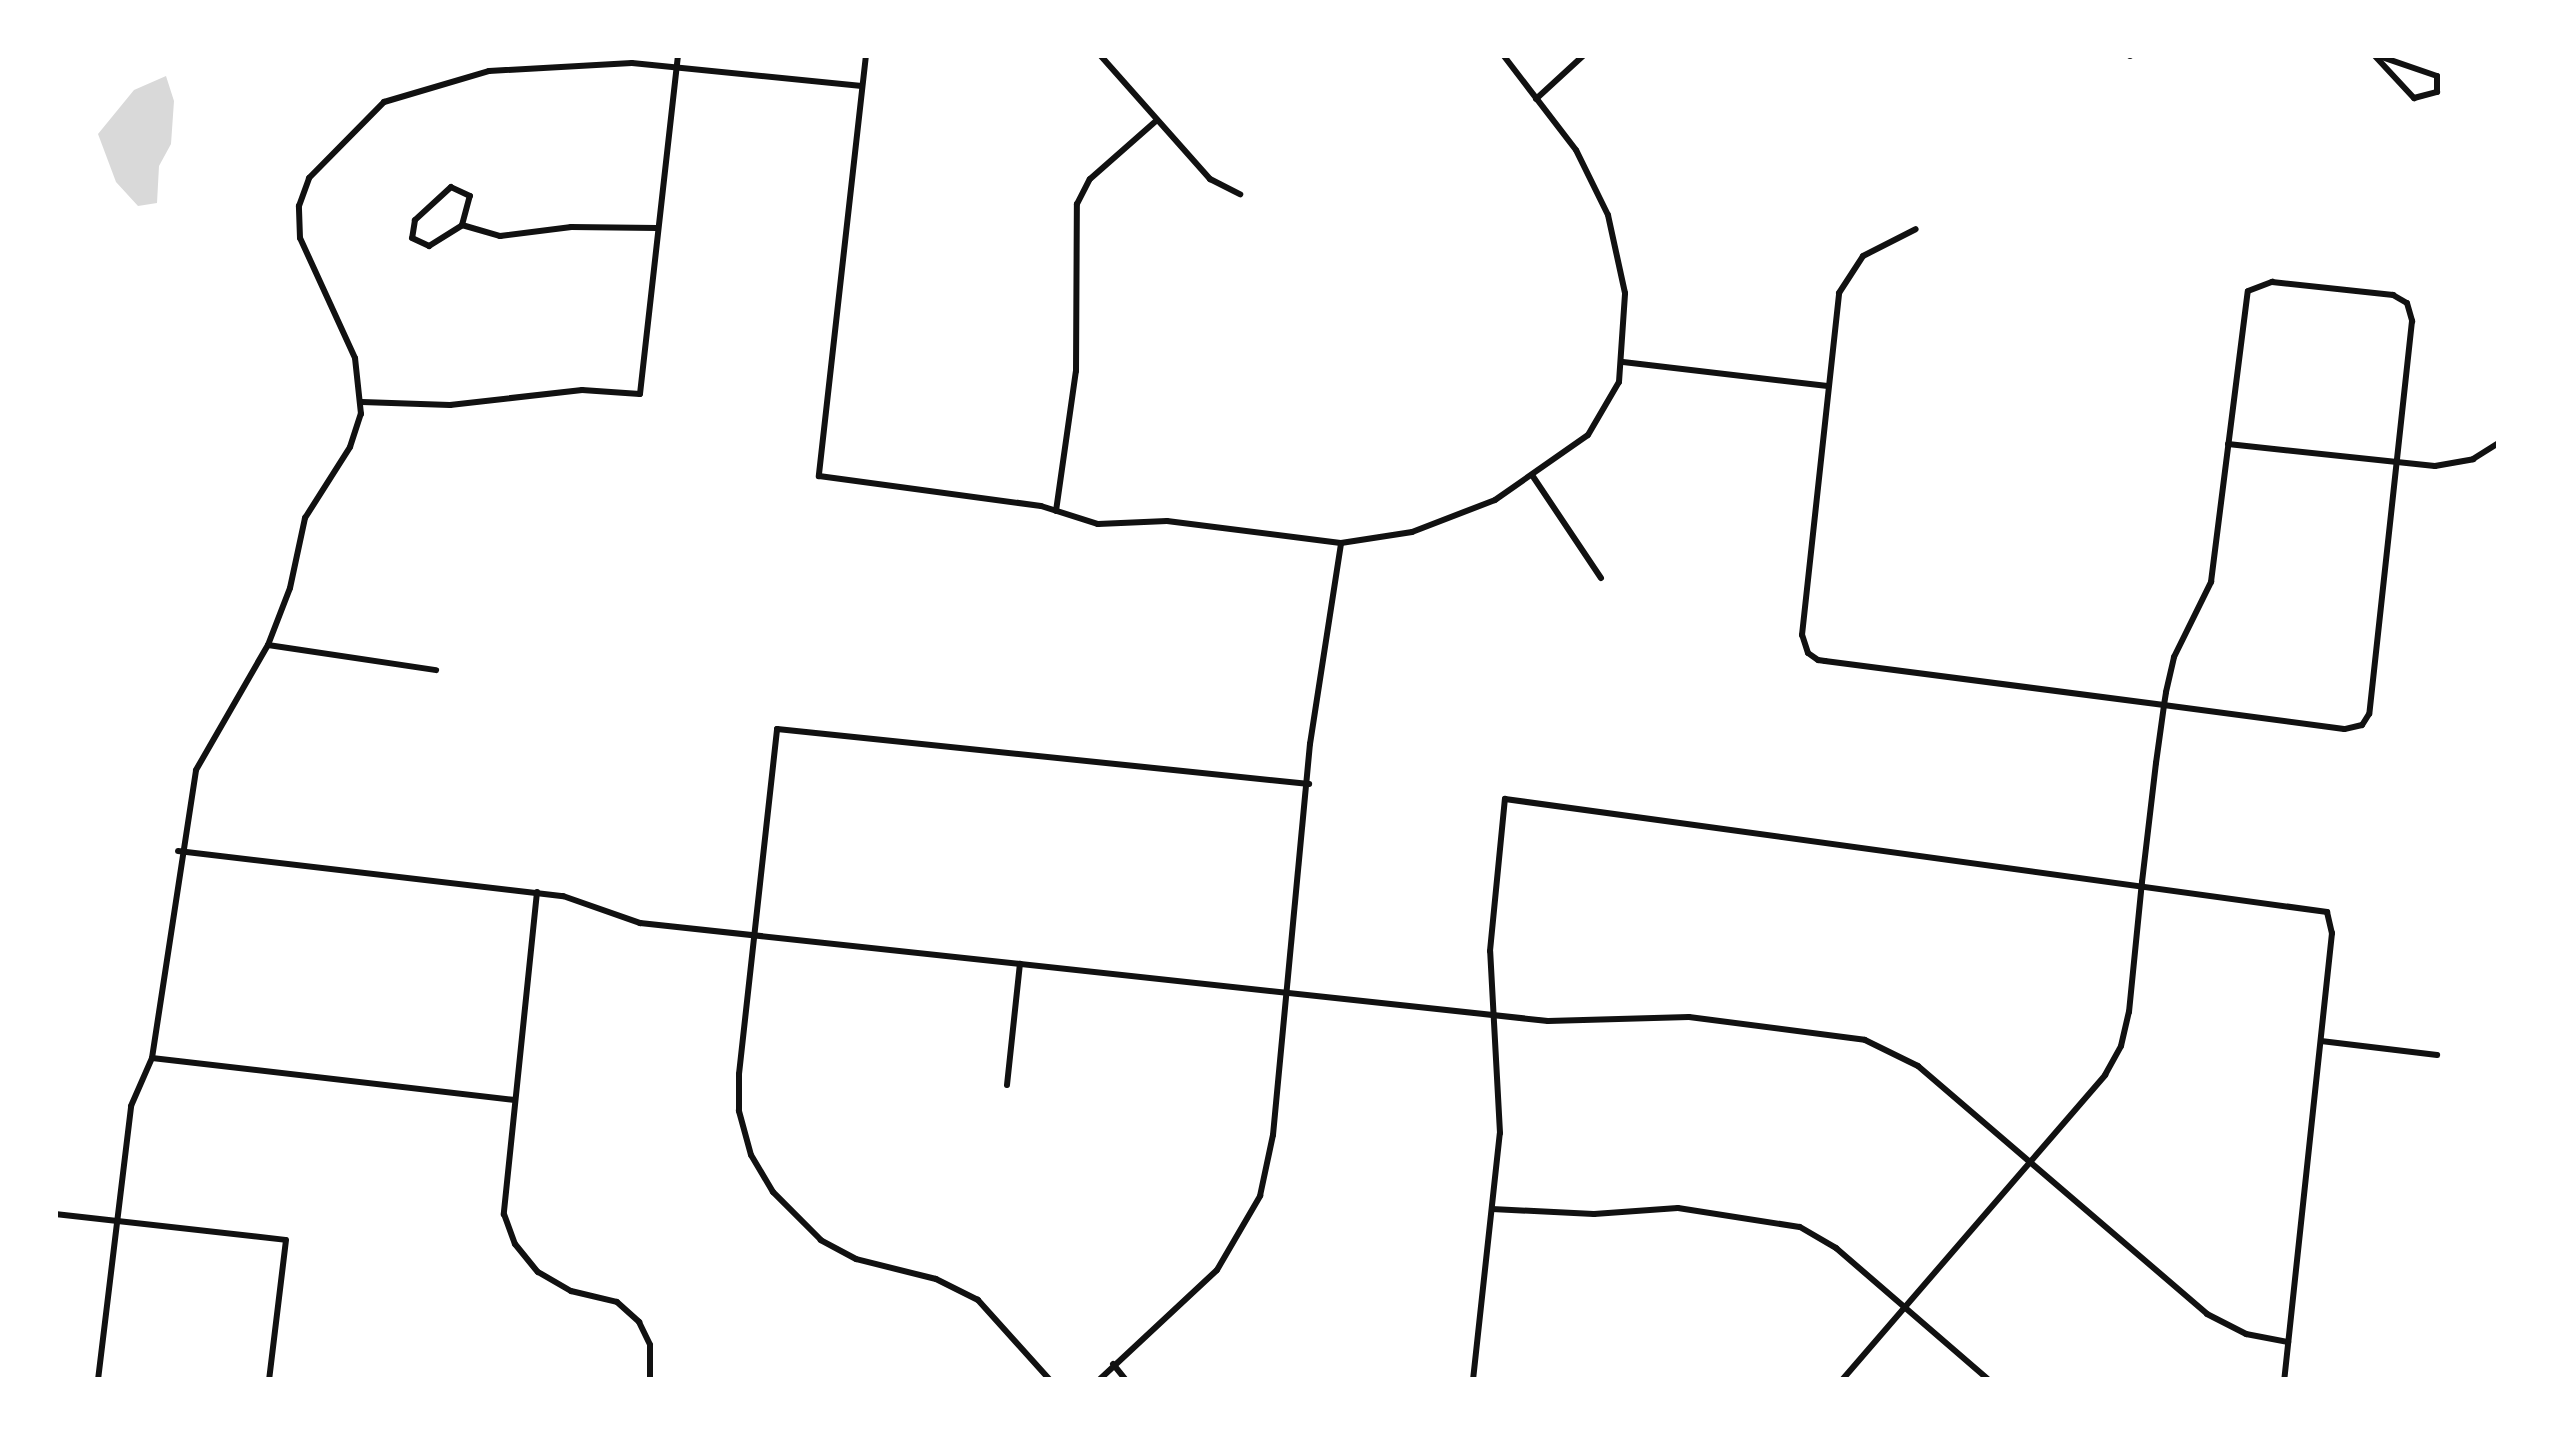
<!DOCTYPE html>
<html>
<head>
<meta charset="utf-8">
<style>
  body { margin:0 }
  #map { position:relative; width:2554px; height:1435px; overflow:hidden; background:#fff; font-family:Bitter,serif }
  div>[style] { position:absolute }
  .water>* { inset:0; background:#d9d9d9 }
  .minor>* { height:6px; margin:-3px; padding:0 3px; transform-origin:3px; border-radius:3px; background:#111 }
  span { translate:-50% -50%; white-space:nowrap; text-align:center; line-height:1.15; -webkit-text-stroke:8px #fff; paint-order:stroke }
  .frame { position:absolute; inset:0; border:58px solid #fff; pointer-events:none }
</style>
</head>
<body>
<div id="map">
  <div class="water">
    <i style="clip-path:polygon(166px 76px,174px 101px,171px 144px,159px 166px,157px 203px,138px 206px,116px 182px,98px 134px,134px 90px)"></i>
  </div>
  <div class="minor">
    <i style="left:866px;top:55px;width:424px;rotate:96.4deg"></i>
    <i style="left:819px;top:476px;width:224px;rotate:7.7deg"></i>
    <i style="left:1041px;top:506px;width:60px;rotate:17.5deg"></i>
    <i style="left:1098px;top:524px;width:69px;rotate:-2.5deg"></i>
    <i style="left:1167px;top:521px;width:175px;rotate:7.2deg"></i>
    <i style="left:1341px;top:543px;width:72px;rotate:-8.8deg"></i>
    <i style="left:1412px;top:532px;width:89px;rotate:-21.1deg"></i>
    <i style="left:1495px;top:500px;width:113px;rotate:-35deg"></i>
    <i style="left:1588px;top:435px;width:61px;rotate:-59.7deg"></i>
    <i style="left:1619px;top:382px;width:89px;rotate:-86.1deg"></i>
    <i style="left:1625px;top:293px;width:80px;rotate:-102.3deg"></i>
    <i style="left:1608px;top:215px;width:72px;rotate:-116.2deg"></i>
    <i style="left:1576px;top:150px;width:120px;rotate:-127.5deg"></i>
    <i style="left:1100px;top:55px;width:166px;rotate:48.4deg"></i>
    <i style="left:1210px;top:179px;width:34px;rotate:27deg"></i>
    <i style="left:2130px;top:55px;width:1px;rotate:90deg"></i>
    <i style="left:2374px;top:55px;width:59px;rotate:47.1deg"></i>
    <i style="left:2414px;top:98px;width:24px;rotate:-15deg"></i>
    <i style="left:2437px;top:92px;width:16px;rotate:-90deg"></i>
    <i style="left:2437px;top:76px;width:65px;rotate:-161deg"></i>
    <i style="left:1536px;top:99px;width:65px;rotate:-42.5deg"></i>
    <i style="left:462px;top:225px;width:30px;rotate:-75deg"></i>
    <i style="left:470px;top:196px;width:21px;rotate:-155deg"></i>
    <i style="left:451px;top:187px;width:49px;rotate:137.5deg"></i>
    <i style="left:415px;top:220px;width:18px;rotate:99deg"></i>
    <i style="left:412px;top:238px;width:19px;rotate:25deg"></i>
    <i style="left:429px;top:246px;width:39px;rotate:-32deg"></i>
    <i style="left:462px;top:225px;width:40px;rotate:16deg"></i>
    <i style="left:500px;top:236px;width:72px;rotate:-7.2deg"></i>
    <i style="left:571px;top:227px;width:86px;rotate:0.7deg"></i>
    <i style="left:1623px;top:362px;width:206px;rotate:6.7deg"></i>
    <i style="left:362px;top:402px;width:88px;rotate:2deg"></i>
    <i style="left:450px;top:405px;width:133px;rotate:-6.5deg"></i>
    <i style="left:582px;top:390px;width:58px;rotate:3.9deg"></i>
    <i style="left:640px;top:394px;width:341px;rotate:-83.6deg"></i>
    <i style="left:2228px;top:444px;width:208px;rotate:6.1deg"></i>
    <i style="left:2435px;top:466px;width:39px;rotate:-10deg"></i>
    <i style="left:2473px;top:459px;width:31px;rotate:-32deg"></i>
    <i style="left:1532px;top:475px;width:124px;rotate:56.2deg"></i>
    <i style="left:1056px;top:511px;width:141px;rotate:-81.9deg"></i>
    <i style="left:1076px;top:371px;width:167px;rotate:-89.7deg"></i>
    <i style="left:1077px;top:204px;width:28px;rotate:-63deg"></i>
    <i style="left:1090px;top:179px;width:89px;rotate:-41.4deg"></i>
    <i style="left:268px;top:645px;width:170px;rotate:8.5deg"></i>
    <i style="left:178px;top:851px;width:388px;rotate:6.7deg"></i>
    <i style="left:563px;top:896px;width:82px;rotate:19.3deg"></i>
    <i style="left:640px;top:923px;width:913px;rotate:6.16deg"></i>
    <i style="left:1548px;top:1021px;width:141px;rotate:-1.6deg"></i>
    <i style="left:1689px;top:1017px;width:177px;rotate:7.4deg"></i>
    <i style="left:1865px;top:1040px;width:59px;rotate:26.1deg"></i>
    <i style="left:1918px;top:1066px;width:381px;rotate:40.6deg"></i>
    <i style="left:2207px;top:1314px;width:44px;rotate:27.1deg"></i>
    <i style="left:2246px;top:1334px;width:43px;rotate:10.8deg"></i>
    <i style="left:537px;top:892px;width:324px;rotate:95.9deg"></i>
    <i style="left:504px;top:1214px;width:32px;rotate:70deg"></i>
    <i style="left:515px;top:1244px;width:36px;rotate:51deg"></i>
    <i style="left:538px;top:1272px;width:38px;rotate:30deg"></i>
    <i style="left:571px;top:1291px;width:47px;rotate:13.4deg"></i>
    <i style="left:617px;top:1302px;width:30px;rotate:42deg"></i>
    <i style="left:639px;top:1322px;width:25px;rotate:64deg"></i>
    <i style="left:650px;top:1345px;width:35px;rotate:90deg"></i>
    <i style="left:2321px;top:1041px;width:117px;rotate:6.9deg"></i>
    <i style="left:152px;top:1058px;width:363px;rotate:6.6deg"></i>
    <i style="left:1007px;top:1085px;width:122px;rotate:-83.9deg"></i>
    <i style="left:1492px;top:1209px;width:102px;rotate:2.8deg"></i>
    <i style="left:1594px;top:1214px;width:84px;rotate:-4.1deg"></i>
    <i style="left:1678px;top:1208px;width:123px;rotate:8.9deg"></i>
    <i style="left:1800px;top:1227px;width:42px;rotate:30.3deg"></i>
    <i style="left:1836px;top:1248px;width:202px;rotate:40.8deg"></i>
    <i style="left:55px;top:1214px;width:232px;rotate:6.4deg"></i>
    <i style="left:286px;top:1240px;width:141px;rotate:96.9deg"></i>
    <i style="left:1113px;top:1364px;width:21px;rotate:51deg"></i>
    <i style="left:98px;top:1380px;width:276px;rotate:-83.1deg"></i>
    <i style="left:131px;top:1106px;width:52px;rotate:-66.4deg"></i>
    <i style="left:152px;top:1058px;width:291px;rotate:-81.3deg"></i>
    <i style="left:196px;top:770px;width:144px;rotate:-60.1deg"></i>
    <i style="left:268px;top:645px;width:61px;rotate:-68.9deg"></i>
    <i style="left:290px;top:588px;width:72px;rotate:-77.9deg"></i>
    <i style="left:305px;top:518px;width:84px;rotate:-57.6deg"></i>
    <i style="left:350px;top:447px;width:35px;rotate:-72deg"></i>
    <i style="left:361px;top:414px;width:56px;rotate:-96.1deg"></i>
    <i style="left:355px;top:358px;width:132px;rotate:-114.6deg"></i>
    <i style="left:300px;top:238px;width:32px;rotate:-92deg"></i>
    <i style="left:299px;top:206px;width:30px;rotate:-70deg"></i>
    <i style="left:309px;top:178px;width:107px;rotate:-45.4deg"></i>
    <i style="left:384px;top:102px;width:109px;rotate:-16.4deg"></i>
    <i style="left:489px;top:71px;width:143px;rotate:-3.2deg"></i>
    <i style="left:632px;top:63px;width:231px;rotate:5.7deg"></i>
    <i style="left:1050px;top:1380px;width:108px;rotate:-132deg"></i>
    <i style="left:978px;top:1300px;width:47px;rotate:-153.4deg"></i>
    <i style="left:936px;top:1279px;width:82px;rotate:-166deg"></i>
    <i style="left:856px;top:1259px;width:40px;rotate:-152deg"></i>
    <i style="left:821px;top:1240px;width:68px;rotate:-135deg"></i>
    <i style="left:773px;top:1192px;width:43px;rotate:-120.7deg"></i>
    <i style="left:751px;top:1155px;width:46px;rotate:-105.3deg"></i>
    <i style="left:739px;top:1111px;width:37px;rotate:-90deg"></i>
    <i style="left:739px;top:1074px;width:347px;rotate:-83.7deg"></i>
    <i style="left:777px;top:729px;width:535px;rotate:5.9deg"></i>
    <i style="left:1099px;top:1380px;width:161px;rotate:-43deg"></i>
    <i style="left:1217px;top:1270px;width:86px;rotate:-59.8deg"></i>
    <i style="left:1260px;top:1196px;width:62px;rotate:-78deg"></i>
    <i style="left:1273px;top:1135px;width:393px;rotate:-84.6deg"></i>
    <i style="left:1310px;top:744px;width:203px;rotate:-81.2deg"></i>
    <i style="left:1473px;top:1380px;width:248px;rotate:-83.8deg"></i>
    <i style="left:1500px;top:1133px;width:182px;rotate:-93.1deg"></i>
    <i style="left:1490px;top:951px;width:153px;rotate:-84.4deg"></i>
    <i style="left:1505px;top:799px;width:830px;rotate:7.83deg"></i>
    <i style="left:2327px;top:912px;width:22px;rotate:77deg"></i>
    <i style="left:2332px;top:933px;width:450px;rotate:96.1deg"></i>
    <i style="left:1842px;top:1380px;width:403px;rotate:-49.2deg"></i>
    <i style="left:2105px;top:1075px;width:33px;rotate:-61deg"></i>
    <i style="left:2121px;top:1046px;width:35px;rotate:-77deg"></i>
    <i style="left:2129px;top:1012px;width:131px;rotate:-84.3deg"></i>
    <i style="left:2142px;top:882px;width:120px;rotate:-83.3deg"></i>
    <i style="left:2156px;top:763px;width:59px;rotate:-82.1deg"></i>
    <i style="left:2164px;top:705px;width:13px;rotate:-81deg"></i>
    <i style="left:2166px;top:692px;width:36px;rotate:-77deg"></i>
    <i style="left:2174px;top:657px;width:84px;rotate:-63.7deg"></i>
    <i style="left:2211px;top:582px;width:293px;rotate:-82.8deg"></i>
    <i style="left:2248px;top:291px;width:26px;rotate:-21deg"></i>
    <i style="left:2272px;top:282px;width:122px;rotate:6.1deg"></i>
    <i style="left:2393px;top:295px;width:16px;rotate:30deg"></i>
    <i style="left:2407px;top:303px;width:19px;rotate:74deg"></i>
    <i style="left:2412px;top:321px;width:395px;rotate:96.2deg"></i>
    <i style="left:2369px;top:714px;width:13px;rotate:122deg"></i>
    <i style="left:2362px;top:725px;width:18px;rotate:167deg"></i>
    <i style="left:2344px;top:729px;width:182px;rotate:-172.4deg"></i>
    <i style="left:2164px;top:705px;width:342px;rotate:-172.6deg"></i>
    <i style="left:1825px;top:661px;width:7px;rotate:-172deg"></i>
    <i style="left:1818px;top:660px;width:12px;rotate:-145deg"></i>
    <i style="left:1808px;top:653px;width:19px;rotate:-108deg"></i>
    <i style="left:1802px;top:635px;width:344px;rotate:-83.8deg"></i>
    <i style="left:1839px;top:293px;width:44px;rotate:-57deg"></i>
    <i style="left:1863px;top:256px;width:59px;rotate:-27deg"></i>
  </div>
  <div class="frame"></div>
</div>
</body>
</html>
